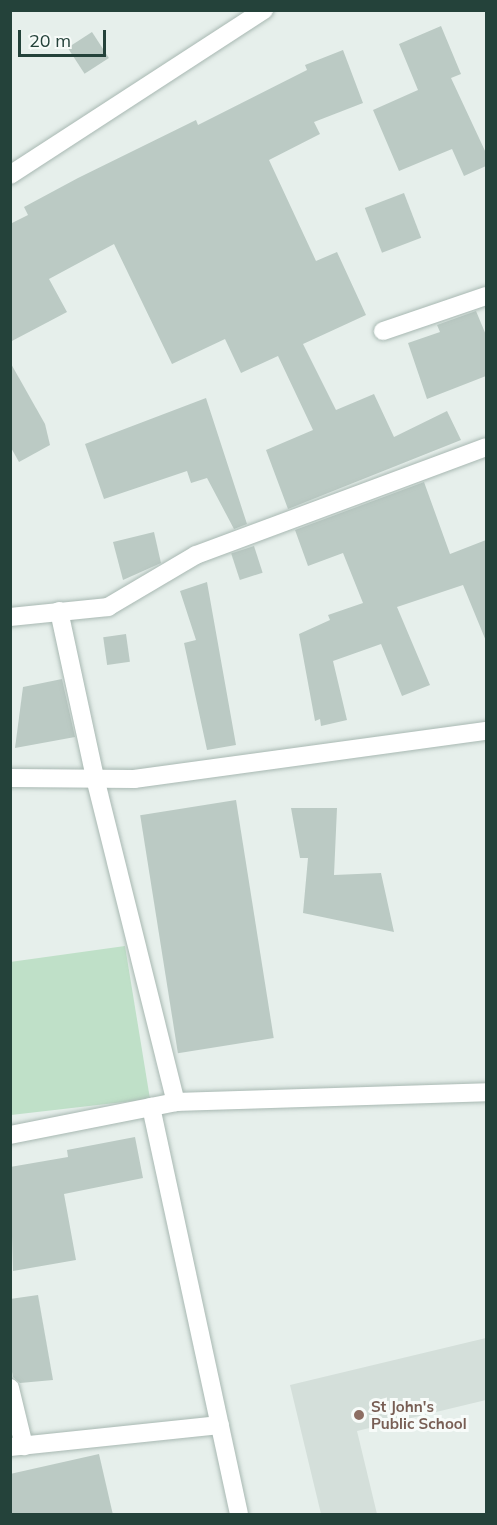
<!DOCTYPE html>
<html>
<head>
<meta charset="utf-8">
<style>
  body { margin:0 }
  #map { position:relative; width:497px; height:1525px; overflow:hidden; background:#e6efeb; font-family:Mulish,sans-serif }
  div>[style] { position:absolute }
  .built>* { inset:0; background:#d4dfda }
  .green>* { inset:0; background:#bfe0c8 }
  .building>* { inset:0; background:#bbcac4; transform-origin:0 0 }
  .roads { filter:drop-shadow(0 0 2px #a8b8b2) drop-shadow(0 0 2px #a8b8b2) }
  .minor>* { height:18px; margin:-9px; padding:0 9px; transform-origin:9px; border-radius:9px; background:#fff }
  .tertiary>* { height:18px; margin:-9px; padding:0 9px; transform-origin:9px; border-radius:9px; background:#fff }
  .dots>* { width:16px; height:16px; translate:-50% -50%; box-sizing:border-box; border:3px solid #f7fbf9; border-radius:50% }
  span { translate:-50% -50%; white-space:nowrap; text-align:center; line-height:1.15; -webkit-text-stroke:6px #f7fbf9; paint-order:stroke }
  .education-label { font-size:15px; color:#785e54; font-weight:700 }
  .left { translate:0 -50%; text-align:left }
  .frame { position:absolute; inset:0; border:12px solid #24423a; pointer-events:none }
  .scale { position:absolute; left:18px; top:30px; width:88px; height:27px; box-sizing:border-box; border:3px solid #24423a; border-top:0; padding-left:8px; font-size:18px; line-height:21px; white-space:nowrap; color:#24423a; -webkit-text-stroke:4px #f7fbf9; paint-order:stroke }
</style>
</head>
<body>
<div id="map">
  <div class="built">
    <i style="clip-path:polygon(486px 1338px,486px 1400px,357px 1431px,377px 1514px,321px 1514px,290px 1385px)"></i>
  </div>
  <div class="green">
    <i style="clip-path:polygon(125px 946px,150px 1099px,11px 1115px,10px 962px)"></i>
  </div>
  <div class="building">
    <i style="clip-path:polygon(441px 26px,461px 74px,451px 78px,486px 153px,486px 166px,464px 176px,452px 149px,399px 171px,373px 110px,418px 90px,399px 44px)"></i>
    <i style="left:92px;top:32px;width:31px;height:29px;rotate:57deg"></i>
    <i style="clip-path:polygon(343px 50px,363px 103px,314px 122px,320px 134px,269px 160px,316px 261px,337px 252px,366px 315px,303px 344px,336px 410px,374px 394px,394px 437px,447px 411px,461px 440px,288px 509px,266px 450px,313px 430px,278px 356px,241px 373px,225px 339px,172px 364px,114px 244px,49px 279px,67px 312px,10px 342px,10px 224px,28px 215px,24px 207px,78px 178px,196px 120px,198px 125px,307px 70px,305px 65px)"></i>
    <i style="left:404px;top:193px;width:48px;height:42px;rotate:69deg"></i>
    <i style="clip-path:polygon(476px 311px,486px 335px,486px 376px,427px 399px,408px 343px,440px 332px,437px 325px)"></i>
    <i style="clip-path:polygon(10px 362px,45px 424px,50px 445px,19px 462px,10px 446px)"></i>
    <i style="clip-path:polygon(206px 398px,247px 524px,234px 529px,207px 478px,191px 483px,187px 471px,104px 499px,85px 444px)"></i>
    <i style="clip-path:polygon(424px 482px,450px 554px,486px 540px,486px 641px,463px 585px,397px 607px,430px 685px,402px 696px,381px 644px,333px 661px,347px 720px,321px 726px,320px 719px,315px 721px,299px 634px,330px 620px,328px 615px,363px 603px,343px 553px,308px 566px,295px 530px)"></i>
    <i style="clip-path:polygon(154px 532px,161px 563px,123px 580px,113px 542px)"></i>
    <i style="left:254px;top:546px;width:28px;height:24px;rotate:72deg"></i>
    <i style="clip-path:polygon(207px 582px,236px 745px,207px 750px,184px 643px,196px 640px,180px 591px)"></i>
    <i style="left:126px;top:634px;width:28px;height:23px;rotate:82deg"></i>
    <i style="clip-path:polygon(62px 679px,75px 737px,15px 748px,23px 687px)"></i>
    <i style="left:236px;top:800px;width:241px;height:97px;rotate:81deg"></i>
    <i style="clip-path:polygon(291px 808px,337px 808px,334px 875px,381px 873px,394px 932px,303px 913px,308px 858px,300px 858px)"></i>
    <i style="clip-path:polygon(135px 1137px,143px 1178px,64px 1194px,76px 1260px,13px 1271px,10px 1167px,68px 1157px,67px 1150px)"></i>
    <i style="clip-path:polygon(38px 1295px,53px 1380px,20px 1383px,13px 1377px,10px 1361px,10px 1299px)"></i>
    <i style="clip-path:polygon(99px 1454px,113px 1515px,10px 1515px,10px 1474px)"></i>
  </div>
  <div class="roads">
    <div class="minor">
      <i style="left:383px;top:331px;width:109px;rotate:-18.8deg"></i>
      <i style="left:59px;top:611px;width:171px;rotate:77.8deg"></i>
      <i style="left:95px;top:778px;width:334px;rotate:76deg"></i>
      <i style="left:10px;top:617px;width:99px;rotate:-5.8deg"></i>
      <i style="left:108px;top:607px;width:102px;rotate:-30.6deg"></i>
      <i style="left:196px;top:555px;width:309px;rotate:-20.4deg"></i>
      <i style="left:10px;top:778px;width:124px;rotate:0.5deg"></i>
      <i style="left:134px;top:779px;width:355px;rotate:-7.8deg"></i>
      <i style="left:151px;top:1107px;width:416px;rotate:77.8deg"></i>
      <i style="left:10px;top:1135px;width:169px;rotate:-11.2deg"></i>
      <i style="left:176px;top:1102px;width:310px;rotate:-1.8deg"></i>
      <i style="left:10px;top:1388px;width:60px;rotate:76.4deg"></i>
      <i style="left:10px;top:1447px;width:211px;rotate:-6deg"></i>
    </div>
    <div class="tertiary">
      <i style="left:10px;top:175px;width:303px;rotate:-33deg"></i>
    </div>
  </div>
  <div class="dots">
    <i style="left:359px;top:1415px;background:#8d6e63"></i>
  </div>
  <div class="education-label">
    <span class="left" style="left:371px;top:1415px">St John's<br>Public School</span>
  </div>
  <div class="frame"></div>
  <div class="scale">20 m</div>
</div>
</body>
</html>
